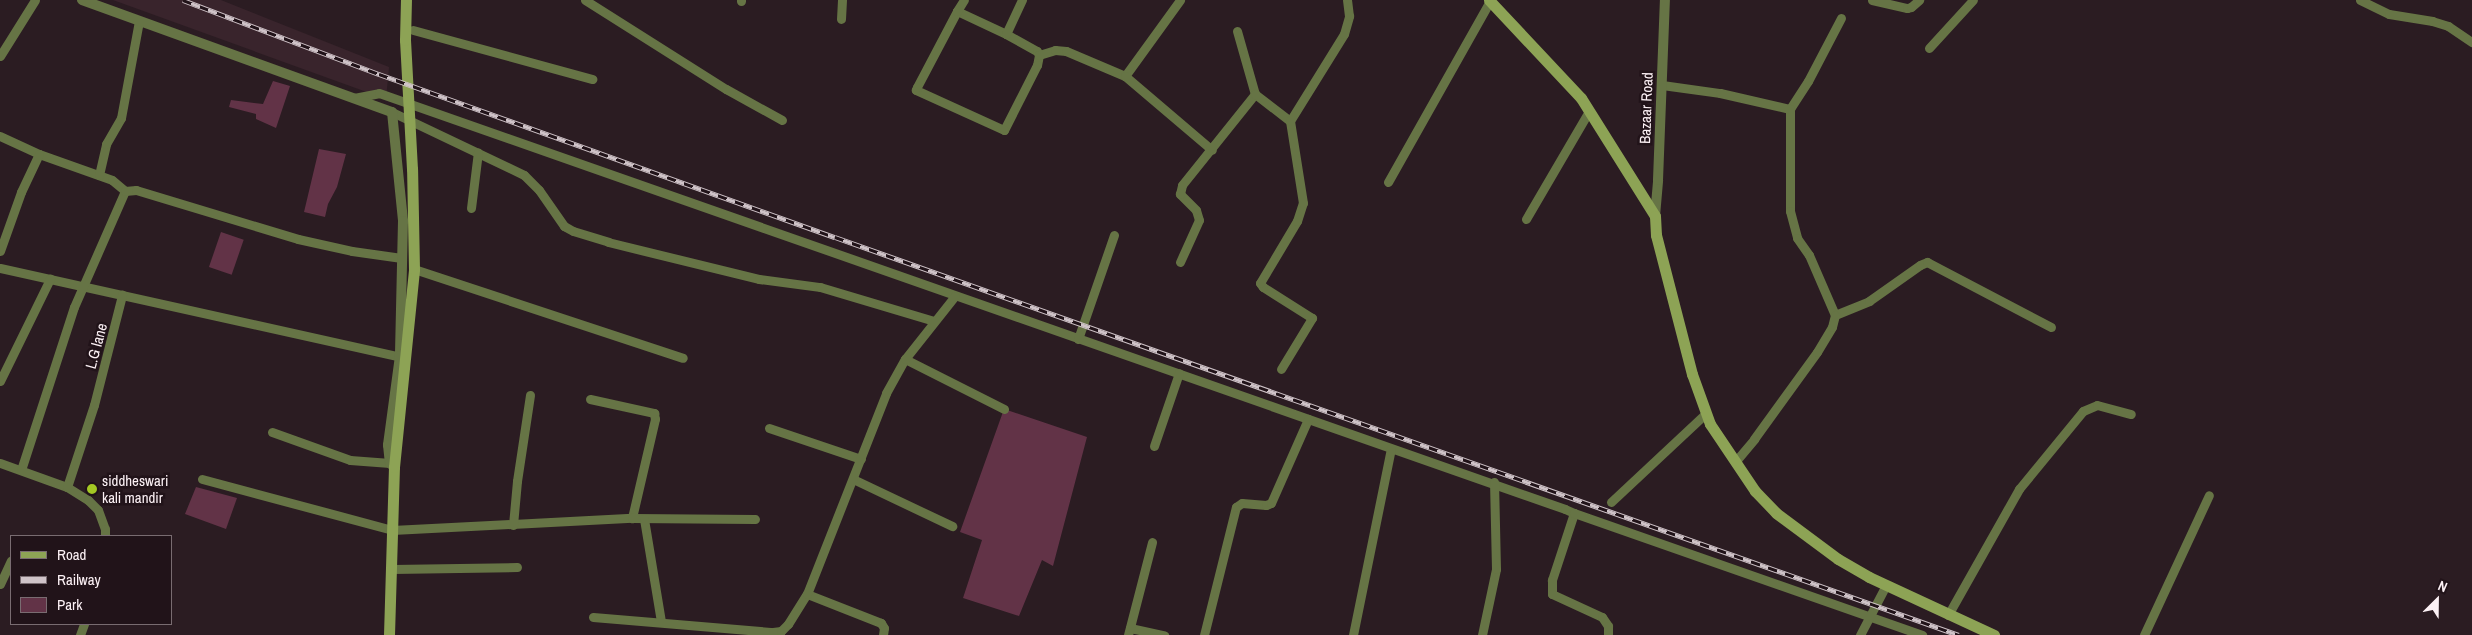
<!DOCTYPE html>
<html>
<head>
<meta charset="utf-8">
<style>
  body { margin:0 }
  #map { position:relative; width:2472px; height:635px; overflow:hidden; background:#2b1c22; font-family:"Archivo Narrow",sans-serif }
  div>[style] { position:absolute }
  .built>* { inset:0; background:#39242c }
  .green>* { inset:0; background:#623347; transform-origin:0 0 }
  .minor>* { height:9px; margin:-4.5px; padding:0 4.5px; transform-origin:4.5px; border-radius:4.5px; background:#667445 }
  .tertiary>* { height:10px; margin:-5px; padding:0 5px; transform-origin:5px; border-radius:5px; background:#667445 }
  .secondary>* { height:11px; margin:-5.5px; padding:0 5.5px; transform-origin:5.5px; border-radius:5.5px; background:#8da355 }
  .rail>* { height:5px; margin-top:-2.5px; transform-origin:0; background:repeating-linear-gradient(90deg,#211319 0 9px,#cfc3c8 0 18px); box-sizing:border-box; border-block:1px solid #cfc3c8 }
  .dots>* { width:14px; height:14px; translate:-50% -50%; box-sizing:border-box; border:2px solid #211319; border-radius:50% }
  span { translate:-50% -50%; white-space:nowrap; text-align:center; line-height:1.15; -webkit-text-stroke:5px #211319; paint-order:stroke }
  .street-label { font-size:15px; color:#fcf1f5 }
  .poi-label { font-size:15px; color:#fcf1f5 }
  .left { translate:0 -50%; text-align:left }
  .legend { position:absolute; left:10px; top:535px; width:162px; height:90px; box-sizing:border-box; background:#211319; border:1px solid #796c71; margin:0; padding:6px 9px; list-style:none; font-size:15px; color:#fcf1f5 }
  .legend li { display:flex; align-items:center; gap:10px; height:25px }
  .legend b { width:25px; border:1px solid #796c71 }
  .north { position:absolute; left:2412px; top:575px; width:50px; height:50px; -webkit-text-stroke:4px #211319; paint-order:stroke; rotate:23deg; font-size:14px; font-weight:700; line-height:20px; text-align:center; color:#fcf1f5 }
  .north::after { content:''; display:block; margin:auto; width:18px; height:22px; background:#fcf1f5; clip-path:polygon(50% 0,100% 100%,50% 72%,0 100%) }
</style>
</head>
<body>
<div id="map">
  <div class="built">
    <i style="clip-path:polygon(113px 0,221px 0,389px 67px,386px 99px)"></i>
  </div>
  <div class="green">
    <i style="clip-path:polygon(273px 81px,290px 86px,276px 128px,256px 119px,256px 114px,229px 107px,231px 100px,263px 104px)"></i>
    <i style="clip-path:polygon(319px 149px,346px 154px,337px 187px,328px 204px,325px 217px,304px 212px)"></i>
    <i style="left:221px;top:232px;width:24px;height:37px;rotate:19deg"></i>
    <i style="clip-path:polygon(1004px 409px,1087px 437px,1053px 566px,1042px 560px,1019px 616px,963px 598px,982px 540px,960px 532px)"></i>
    <i style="clip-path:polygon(196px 487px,237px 498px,226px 529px,185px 514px)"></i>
  </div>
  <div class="minor">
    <i style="left:585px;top:0;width:167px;rotate:32.3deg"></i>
    <i style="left:726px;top:89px;width:64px;rotate:29deg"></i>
    <i style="left:1872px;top:0;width:36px;rotate:13deg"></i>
    <i style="left:1907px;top:8px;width:4px;rotate:-14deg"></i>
    <i style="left:1911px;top:7px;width:11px;rotate:-41deg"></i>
    <i style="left:2360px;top:0;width:32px;rotate:26deg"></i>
    <i style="left:2389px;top:14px;width:44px;rotate:9.2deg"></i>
    <i style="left:2432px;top:21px;width:17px;rotate:17deg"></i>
    <i style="left:2448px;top:26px;width:29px;rotate:34deg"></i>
    <i style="left:741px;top:1px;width:1px;rotate:-90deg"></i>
    <i style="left:957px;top:11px;width:54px;rotate:25.1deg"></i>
    <i style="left:1006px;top:34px;width:35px;rotate:29deg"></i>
    <i style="left:1037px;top:51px;width:4px;rotate:63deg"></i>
    <i style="left:1039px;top:55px;width:10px;rotate:101deg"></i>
    <i style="left:1037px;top:65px;width:73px;rotate:116.9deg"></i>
    <i style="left:1004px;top:130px;width:97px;rotate:-155.6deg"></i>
    <i style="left:916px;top:90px;width:3px;rotate:-72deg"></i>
    <i style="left:917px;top:87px;width:86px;rotate:-62.2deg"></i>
    <i style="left:957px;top:11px;width:13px;rotate:-58deg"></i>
    <i style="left:1841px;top:18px;width:71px;rotate:117.6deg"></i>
    <i style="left:1808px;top:81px;width:33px;rotate:123deg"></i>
    <i style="left:1790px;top:109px;width:102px;rotate:90deg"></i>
    <i style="left:1790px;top:211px;width:28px;rotate:75deg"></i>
    <i style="left:1797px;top:238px;width:21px;rotate:55deg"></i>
    <i style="left:1809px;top:255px;width:65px;rotate:66.6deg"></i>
    <i style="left:1835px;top:315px;width:37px;rotate:-22deg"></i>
    <i style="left:1869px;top:301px;width:62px;rotate:-35.2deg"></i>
    <i style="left:1920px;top:265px;width:8px;rotate:-23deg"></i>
    <i style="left:1927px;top:262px;width:140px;rotate:27.7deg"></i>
    <i style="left:841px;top:19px;width:19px;rotate:-87deg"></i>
    <i style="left:413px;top:30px;width:186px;rotate:15.3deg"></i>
    <i style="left:1237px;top:31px;width:66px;rotate:74.1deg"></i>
    <i style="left:1006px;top:34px;width:38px;rotate:-65deg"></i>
    <i style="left:1929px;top:48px;width:65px;rotate:-47.5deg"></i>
    <i style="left:1039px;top:55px;width:17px;rotate:-17deg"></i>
    <i style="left:1055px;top:50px;width:11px;rotate:5deg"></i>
    <i style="left:1066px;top:51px;width:64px;rotate:23deg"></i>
    <i style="left:1125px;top:76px;width:94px;rotate:-54.1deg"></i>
    <i style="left:0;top:56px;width:66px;rotate:-58deg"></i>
    <i style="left:1125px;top:76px;width:114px;rotate:40.4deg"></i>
    <i style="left:1662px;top:85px;width:59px;rotate:7.9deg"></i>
    <i style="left:1720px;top:93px;width:72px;rotate:12.9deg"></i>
    <i style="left:354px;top:98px;width:25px;rotate:-11deg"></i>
    <i style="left:379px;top:93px;width:1257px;rotate:19.33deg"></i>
    <i style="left:1565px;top:509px;width:10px;rotate:24deg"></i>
    <i style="left:1574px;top:513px;width:71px;rotate:108.2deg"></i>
    <i style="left:1552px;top:580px;width:14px;rotate:90deg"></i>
    <i style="left:1552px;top:594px;width:55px;rotate:24.7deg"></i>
    <i style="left:1602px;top:617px;width:11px;rotate:56deg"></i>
    <i style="left:1608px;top:626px;width:9px;rotate:90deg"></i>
    <i style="left:392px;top:112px;width:146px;rotate:25.5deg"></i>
    <i style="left:524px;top:175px;width:21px;rotate:45deg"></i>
    <i style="left:539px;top:190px;width:44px;rotate:55.2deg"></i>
    <i style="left:564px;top:226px;width:10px;rotate:29deg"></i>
    <i style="left:573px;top:231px;width:37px;rotate:17deg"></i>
    <i style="left:608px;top:242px;width:155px;rotate:13.8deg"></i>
    <i style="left:759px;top:279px;width:62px;rotate:7.5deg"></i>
    <i style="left:820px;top:287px;width:119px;rotate:16.6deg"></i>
    <i style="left:0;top:136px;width:43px;rotate:24.8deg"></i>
    <i style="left:39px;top:154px;width:77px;rotate:19.6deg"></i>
    <i style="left:112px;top:180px;width:17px;rotate:40deg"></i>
    <i style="left:99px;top:175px;width:32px;rotate:-77deg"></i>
    <i style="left:106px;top:144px;width:30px;rotate:-60deg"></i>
    <i style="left:121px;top:118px;width:99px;rotate:-79.5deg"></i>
    <i style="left:1388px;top:182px;width:208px;rotate:-60.6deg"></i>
    <i style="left:471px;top:208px;width:56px;rotate:-82.9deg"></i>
    <i style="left:1526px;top:219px;width:125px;rotate:-59.7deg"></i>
    <i style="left:0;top:251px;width:63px;rotate:-70.4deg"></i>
    <i style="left:21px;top:192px;width:42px;rotate:-64.7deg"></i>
    <i style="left:1180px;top:262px;width:46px;rotate:-65.7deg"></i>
    <i style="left:1199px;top:220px;width:10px;rotate:-107deg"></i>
    <i style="left:1196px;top:210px;width:23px;rotate:-135deg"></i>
    <i style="left:1180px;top:194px;width:9px;rotate:-77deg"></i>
    <i style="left:1182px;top:185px;width:117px;rotate:-51.3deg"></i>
    <i style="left:1255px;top:94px;width:44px;rotate:37.6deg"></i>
    <i style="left:0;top:268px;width:415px;rotate:12.5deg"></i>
    <i style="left:414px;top:269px;width:283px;rotate:18.3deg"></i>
    <i style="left:1078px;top:339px;width:110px;rotate:-70.9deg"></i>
    <i style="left:905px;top:359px;width:111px;rotate:26.8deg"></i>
    <i style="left:1281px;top:369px;width:60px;rotate:-58.7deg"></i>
    <i style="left:1312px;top:318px;width:58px;rotate:-147.7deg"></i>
    <i style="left:1263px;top:287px;width:5px;rotate:-127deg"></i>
    <i style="left:1260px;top:283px;width:72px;rotate:-59.2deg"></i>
    <i style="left:1297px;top:221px;width:19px;rotate:-72deg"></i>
    <i style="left:1303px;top:203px;width:83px;rotate:-99deg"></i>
    <i style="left:1290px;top:121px;width:102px;rotate:-58.2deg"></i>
    <i style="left:1344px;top:34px;width:19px;rotate:-74deg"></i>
    <i style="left:1349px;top:16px;width:16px;rotate:-97deg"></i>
    <i style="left:0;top:381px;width:114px;rotate:-63.9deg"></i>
    <i style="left:590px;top:399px;width:66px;rotate:12.3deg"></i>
    <i style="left:654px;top:413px;width:6px;rotate:81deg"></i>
    <i style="left:655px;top:419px;width:102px;rotate:103.1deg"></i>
    <i style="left:769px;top:428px;width:97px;rotate:18.6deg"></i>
    <i style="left:272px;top:432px;width:83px;rotate:19.7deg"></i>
    <i style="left:350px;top:460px;width:40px;rotate:4.3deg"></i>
    <i style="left:1154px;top:446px;width:77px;rotate:-71.1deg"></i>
    <i style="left:1735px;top:462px;width:30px;rotate:-50deg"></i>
    <i style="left:1754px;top:439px;width:107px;rotate:-54.1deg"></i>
    <i style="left:1817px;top:352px;width:29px;rotate:-59deg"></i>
    <i style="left:1832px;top:327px;width:12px;rotate:-76deg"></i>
    <i style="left:0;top:463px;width:71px;rotate:19.7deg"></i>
    <i style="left:67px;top:487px;width:25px;rotate:32deg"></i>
    <i style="left:88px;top:500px;width:14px;rotate:45deg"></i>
    <i style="left:98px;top:510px;width:20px;rotate:70deg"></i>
    <i style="left:105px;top:529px;width:7px;rotate:90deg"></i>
    <i style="left:21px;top:470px;width:171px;rotate:-72deg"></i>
    <i style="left:74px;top:307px;width:127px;rotate:-66.3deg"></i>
    <i style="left:125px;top:191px;width:11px;rotate:-5deg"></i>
    <i style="left:136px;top:190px;width:169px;rotate:16.8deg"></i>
    <i style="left:298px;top:239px;width:55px;rotate:12.5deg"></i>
    <i style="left:352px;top:251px;width:50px;rotate:8deg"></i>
    <i style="left:202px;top:479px;width:197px;rotate:15deg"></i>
    <i style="left:392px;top:530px;width:240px;rotate:-2.9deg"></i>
    <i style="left:632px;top:518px;width:123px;rotate:0.5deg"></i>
    <i style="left:853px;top:479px;width:110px;rotate:25.4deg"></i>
    <i style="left:67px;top:487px;width:86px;rotate:-71.8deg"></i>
    <i style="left:94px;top:405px;width:114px;rotate:-75.7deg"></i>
    <i style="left:1611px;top:502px;width:130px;rotate:-43.1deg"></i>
    <i style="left:1574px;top:513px;width:369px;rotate:19.3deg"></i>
    <i style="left:644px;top:519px;width:104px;rotate:80.6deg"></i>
    <i style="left:513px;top:525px;width:44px;rotate:-84.8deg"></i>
    <i style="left:517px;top:481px;width:87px;rotate:-81.4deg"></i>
    <i style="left:392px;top:569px;width:125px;rotate:-0.9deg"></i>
    <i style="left:0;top:584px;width:26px;rotate:-65deg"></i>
    <i style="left:1948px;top:615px;width:145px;rotate:-60.6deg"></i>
    <i style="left:2019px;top:489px;width:101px;rotate:-50.6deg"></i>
    <i style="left:2083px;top:411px;width:15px;rotate:-23deg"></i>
    <i style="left:2097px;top:405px;width:35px;rotate:15deg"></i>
    <i style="left:593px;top:617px;width:181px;rotate:4.8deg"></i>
    <i style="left:773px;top:632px;width:8px;rotate:-7deg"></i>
    <i style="left:781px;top:631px;width:10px;rotate:-45deg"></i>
    <i style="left:788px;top:624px;width:36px;rotate:-58deg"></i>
    <i style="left:1130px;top:628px;width:35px;rotate:12deg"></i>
    <i style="left:80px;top:635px;width:12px;rotate:-70deg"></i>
    <i style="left:883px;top:635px;width:7px;rotate:-82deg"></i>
    <i style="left:884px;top:628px;width:6px;rotate:-121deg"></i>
    <i style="left:881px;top:623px;width:79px;rotate:-158.6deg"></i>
    <i style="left:807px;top:594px;width:216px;rotate:-68.5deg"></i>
    <i style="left:886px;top:393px;width:39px;rotate:-61deg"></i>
    <i style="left:905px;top:359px;width:80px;rotate:-51.6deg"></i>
    <i style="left:1128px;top:635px;width:96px;rotate:-75.5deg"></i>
    <i style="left:1204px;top:635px;width:132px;rotate:-76deg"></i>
    <i style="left:1236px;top:507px;width:7px;rotate:-34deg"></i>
    <i style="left:1242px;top:503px;width:24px;rotate:5deg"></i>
    <i style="left:1266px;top:505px;width:5px;rotate:-22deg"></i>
    <i style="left:1271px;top:503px;width:92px;rotate:-66.2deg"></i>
    <i style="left:1353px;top:635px;width:190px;rotate:-78.5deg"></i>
    <i style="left:1482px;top:635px;width:67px;rotate:-78deg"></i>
    <i style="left:1496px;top:569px;width:87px;rotate:-91.3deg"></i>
    <i style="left:1860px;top:635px;width:56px;rotate:-62.5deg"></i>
    <i style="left:2144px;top:635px;width:154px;rotate:-65.1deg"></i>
  </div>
  <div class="tertiary">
    <i style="left:82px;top:0;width:330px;rotate:19.9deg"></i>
    <i style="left:392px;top:112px;width:110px;rotate:84.2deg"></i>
    <i style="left:403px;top:221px;width:135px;rotate:91.3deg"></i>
    <i style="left:400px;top:356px;width:90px;rotate:97.7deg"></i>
    <i style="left:388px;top:445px;width:18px;rotate:84deg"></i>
    <i style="left:390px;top:463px;width:6px;rotate:45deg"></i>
    <i style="left:1655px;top:216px;width:36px;rotate:-85deg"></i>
    <i style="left:1658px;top:180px;width:180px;rotate:-87.8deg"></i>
  </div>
  <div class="secondary">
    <i style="left:1489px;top:0;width:134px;rotate:46.8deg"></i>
    <i style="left:1581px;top:98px;width:139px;rotate:57.9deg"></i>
    <i style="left:1655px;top:216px;width:19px;rotate:87deg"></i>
    <i style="left:1656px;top:235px;width:144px;rotate:75.5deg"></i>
    <i style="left:1692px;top:374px;width:53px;rotate:70.2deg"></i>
    <i style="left:1710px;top:424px;width:81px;rotate:56.1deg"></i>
    <i style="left:1755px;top:491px;width:30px;rotate:46deg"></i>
    <i style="left:1776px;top:513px;width:77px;rotate:36.6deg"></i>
    <i style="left:1838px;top:559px;width:36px;rotate:30deg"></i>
    <i style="left:1869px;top:577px;width:138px;rotate:24.9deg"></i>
    <i style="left:389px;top:635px;width:168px;rotate:-88.3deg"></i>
    <i style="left:394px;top:467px;width:199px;rotate:-84.2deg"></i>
    <i style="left:414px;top:269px;width:100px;rotate:-91.1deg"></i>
    <i style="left:412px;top:169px;width:129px;rotate:-93.1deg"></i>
    <i style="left:405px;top:40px;width:40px;rotate:-88.6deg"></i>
  </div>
  <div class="rail">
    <i style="left:183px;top:0;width:210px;rotate:20.7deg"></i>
    <i style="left:379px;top:74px;width:484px;rotate:19.7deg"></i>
    <i style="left:835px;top:237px;width:1192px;rotate:19.5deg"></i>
  </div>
  <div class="dots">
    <i style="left:92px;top:489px;background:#a4c824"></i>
  </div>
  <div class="street-label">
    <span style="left:1646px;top:108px;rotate:-88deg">Bazaar Road</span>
    <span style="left:96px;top:346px;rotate:-75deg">L.G lane</span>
  </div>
  <div class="poi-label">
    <span class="left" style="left:102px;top:489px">siddheswari<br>kali mandir</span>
  </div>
  <ul class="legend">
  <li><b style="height:6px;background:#8da355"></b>Road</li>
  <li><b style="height:6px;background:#cfc3c8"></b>Railway</li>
  <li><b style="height:14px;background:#623347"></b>Park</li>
  </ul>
  <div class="north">N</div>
</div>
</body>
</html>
